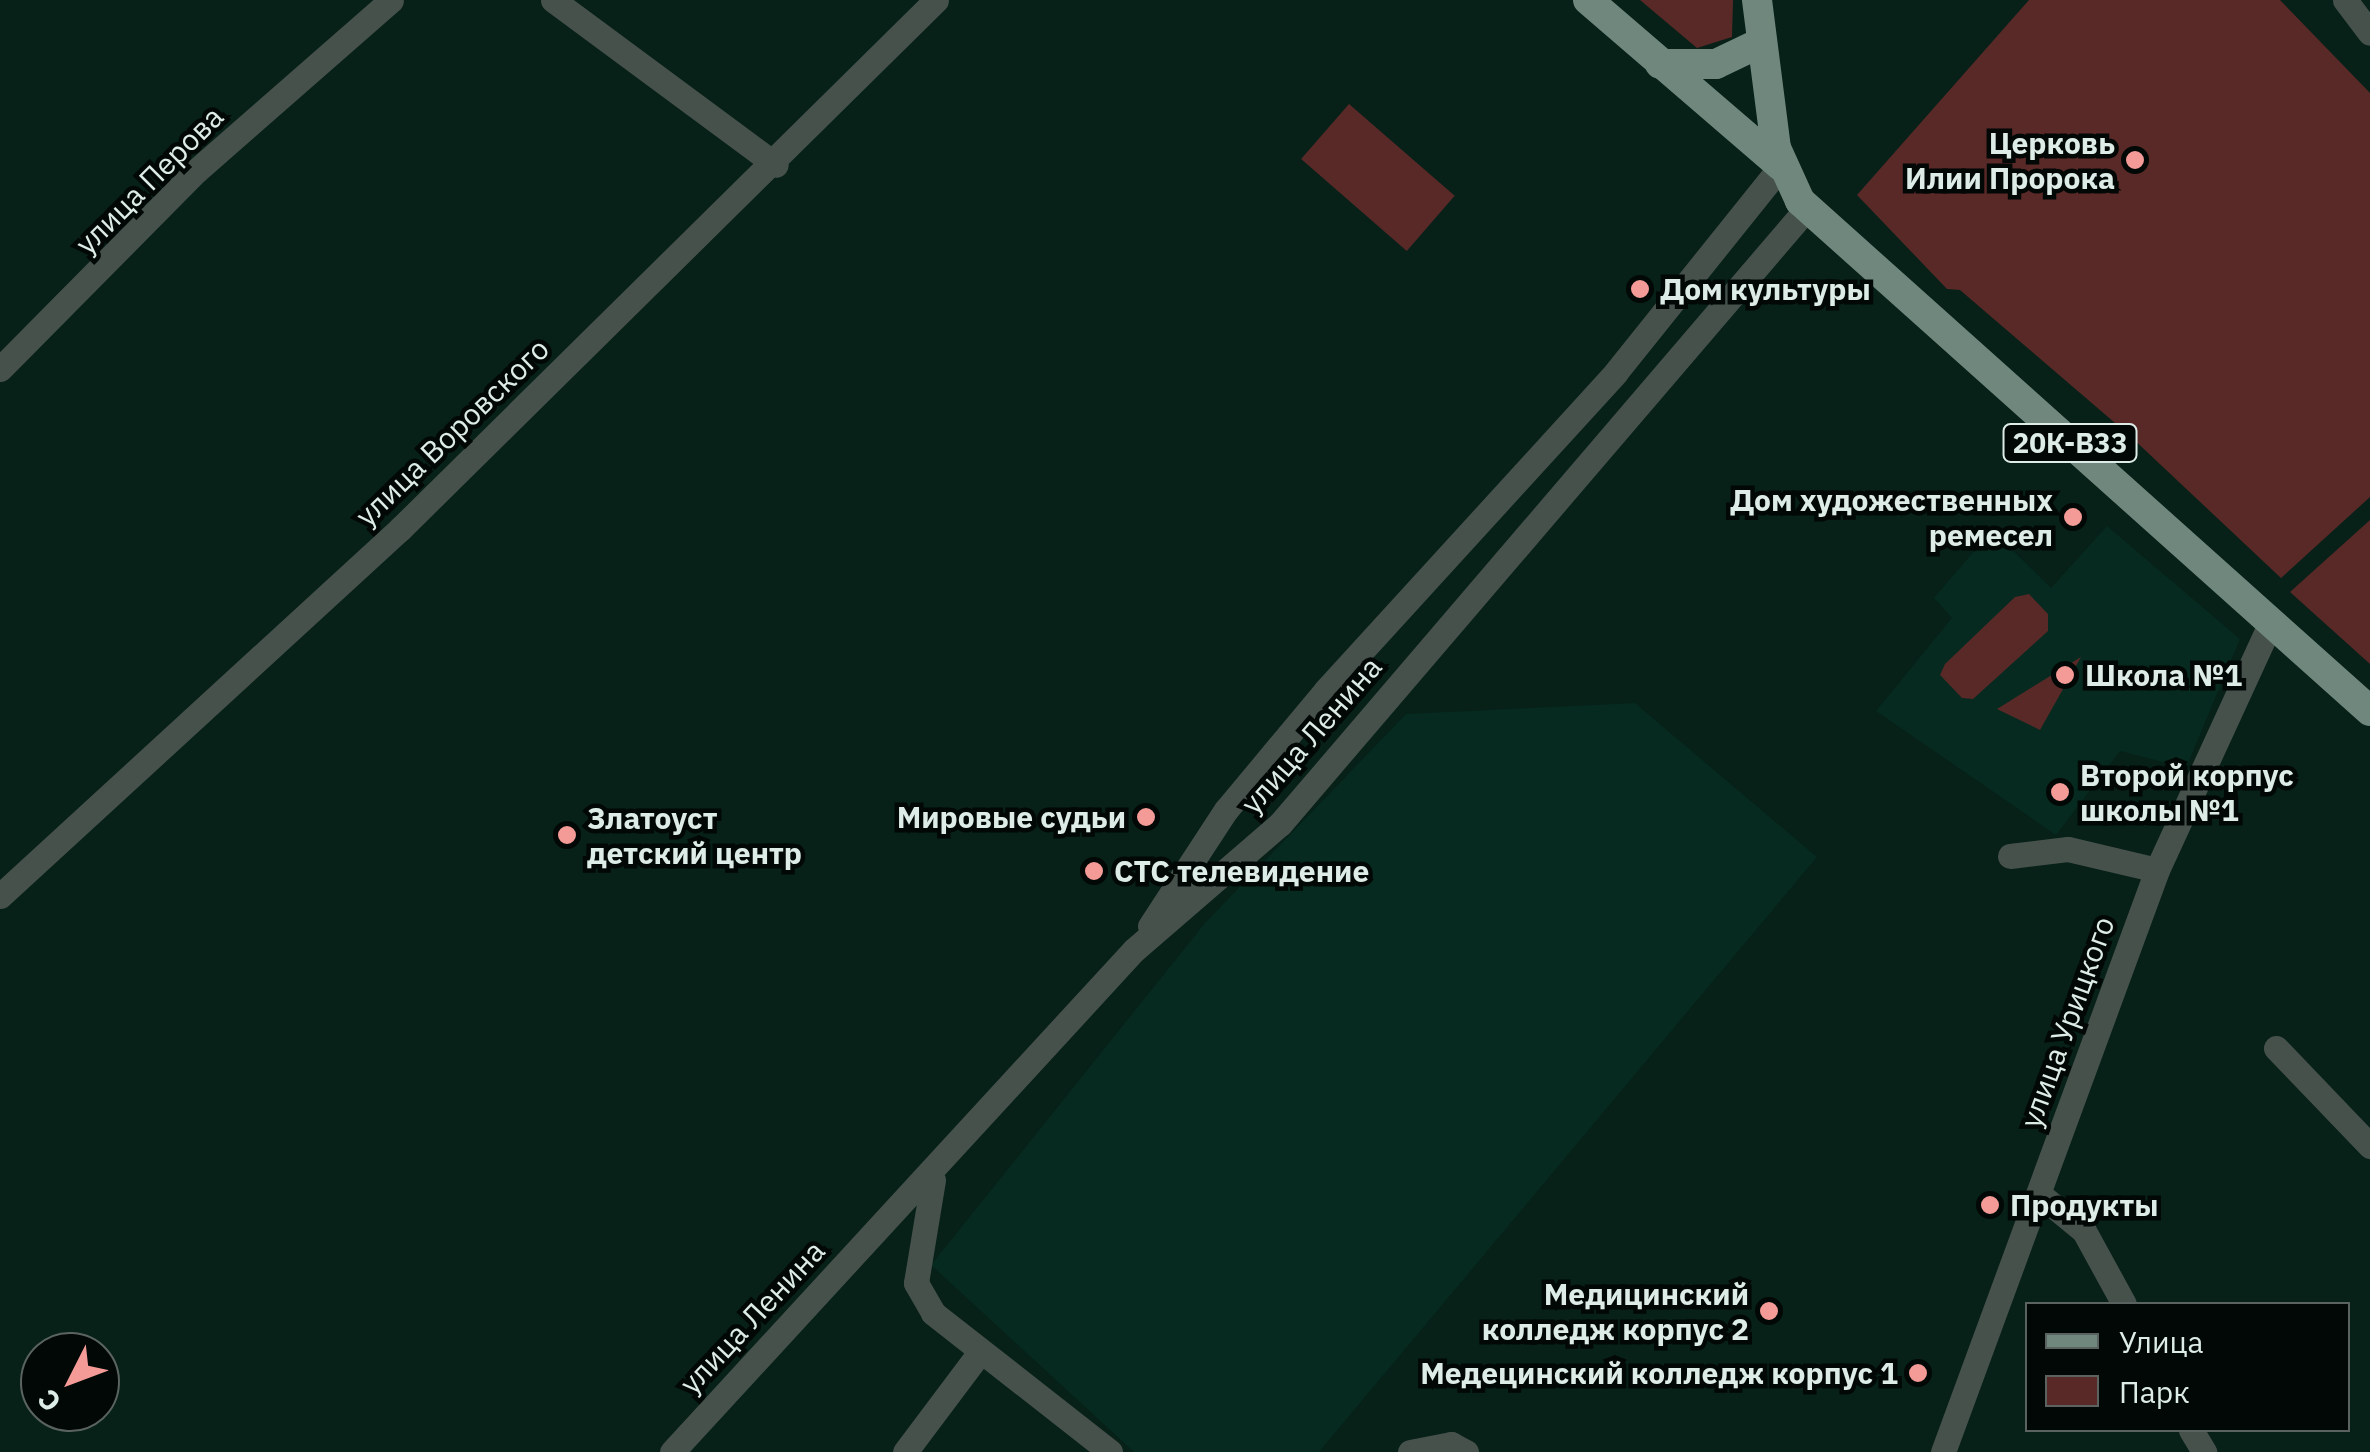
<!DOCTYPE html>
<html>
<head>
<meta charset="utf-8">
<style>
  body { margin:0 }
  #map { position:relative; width:2370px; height:1452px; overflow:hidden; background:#072018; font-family:"IBM Plex Sans",sans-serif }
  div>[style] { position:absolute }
  .built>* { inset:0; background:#062a1f }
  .green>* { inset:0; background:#592928; transform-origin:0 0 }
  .minor>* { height:25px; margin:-12.5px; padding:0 12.5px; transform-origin:12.5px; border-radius:12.5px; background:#46514c }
  .major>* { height:30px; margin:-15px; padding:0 15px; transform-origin:15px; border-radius:15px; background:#70877e }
  .dots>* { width:28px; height:28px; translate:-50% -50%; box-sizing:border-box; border:5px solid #020805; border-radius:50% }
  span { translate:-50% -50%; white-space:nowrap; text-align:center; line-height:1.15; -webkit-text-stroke:9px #020805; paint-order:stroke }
  .shield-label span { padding:2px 8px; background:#020805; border:2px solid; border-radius:8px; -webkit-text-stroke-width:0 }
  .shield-label { font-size:28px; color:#ddece6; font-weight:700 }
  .poi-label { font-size:30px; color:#ddece6; font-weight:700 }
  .right { translate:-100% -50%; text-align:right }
  .left { translate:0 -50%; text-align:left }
  .street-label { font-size:30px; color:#ddece6 }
  .legend { position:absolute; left:2025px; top:1302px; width:325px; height:130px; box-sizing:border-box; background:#020805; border:2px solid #5a635f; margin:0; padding:12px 18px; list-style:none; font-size:30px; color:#ddece6 }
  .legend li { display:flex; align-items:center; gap:20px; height:50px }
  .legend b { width:50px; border:2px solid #5a635f }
  .north { position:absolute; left:20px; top:1332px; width:100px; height:100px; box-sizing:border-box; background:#020805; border:2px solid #5a635f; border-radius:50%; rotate:228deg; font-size:28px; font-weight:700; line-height:40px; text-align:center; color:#ddece6 }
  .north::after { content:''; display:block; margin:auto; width:35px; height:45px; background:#f59b97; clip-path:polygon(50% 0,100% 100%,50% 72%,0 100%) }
</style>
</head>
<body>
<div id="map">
  <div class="built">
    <i style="clip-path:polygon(2107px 526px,2240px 639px,2186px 768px,2120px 751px,2056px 835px,1876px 711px,1952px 618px,1934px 598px,1992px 530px,2051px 588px)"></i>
    <i style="clip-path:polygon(1635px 703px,1817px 857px,1319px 1452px,1134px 1452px,931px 1265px,1205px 923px,1406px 714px)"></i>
  </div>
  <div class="green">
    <i style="clip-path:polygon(1640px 0,1733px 0,1732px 37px,1697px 48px)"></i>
    <i style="clip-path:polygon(2029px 0,2280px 0,2370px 93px,2370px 497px,2281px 578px,2129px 435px,1960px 290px,1947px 289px,1857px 195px)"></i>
    <i style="left:1349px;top:104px;width:140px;height:73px;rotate:41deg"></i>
    <i style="clip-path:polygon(2370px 520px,2370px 664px,2290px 592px)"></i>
    <i style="clip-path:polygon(2029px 594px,2048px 614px,2048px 631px,1973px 699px,1962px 698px,1940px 675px,1945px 664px,2015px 597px)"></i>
    <i style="clip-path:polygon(2081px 657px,2040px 730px,1997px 709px)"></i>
  </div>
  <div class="minor">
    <i style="left:553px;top:0;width:277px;rotate:36.5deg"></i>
    <i style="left:2345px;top:0;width:41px;rotate:52.9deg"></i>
    <i style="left:0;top:369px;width:279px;rotate:-45.3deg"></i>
    <i style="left:196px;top:171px;width:259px;rotate:-41.2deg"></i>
    <i style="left:2010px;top:856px;width:58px;rotate:-6.9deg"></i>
    <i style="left:2068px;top:849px;width:91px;rotate:13.3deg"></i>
    <i style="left:0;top:896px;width:543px;rotate:-42.54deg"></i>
    <i style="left:400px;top:529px;width:753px;rotate:-44.62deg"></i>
    <i style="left:1150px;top:926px;width:139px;rotate:-56.8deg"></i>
    <i style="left:1226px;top:810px;width:156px;rotate:-50.2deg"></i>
    <i style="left:1326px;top:690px;width:430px;rotate:-47.6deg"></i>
    <i style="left:1616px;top:372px;width:264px;rotate:-51.3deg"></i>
    <i style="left:2276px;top:1048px;width:136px;rotate:46.2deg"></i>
    <i style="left:933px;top:1180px;width:104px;rotate:99.4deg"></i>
    <i style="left:916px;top:1283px;width:34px;rotate:60deg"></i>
    <i style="left:933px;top:1313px;width:225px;rotate:38.1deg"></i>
    <i style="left:2039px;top:1194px;width:58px;rotate:39.4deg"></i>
    <i style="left:2084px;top:1231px;width:83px;rotate:61.3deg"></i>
    <i style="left:2191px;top:1430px;width:26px;rotate:59deg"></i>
    <i style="left:672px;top:1452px;width:682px;rotate:-47.38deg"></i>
    <i style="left:1134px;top:950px;width:193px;rotate:-40.8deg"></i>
    <i style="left:1280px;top:824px;width:811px;rotate:-49.45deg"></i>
    <i style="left:905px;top:1452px;width:125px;rotate:-53.1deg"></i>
    <i style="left:1410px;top:1452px;width:42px;rotate:-11deg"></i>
    <i style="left:1451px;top:1444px;width:17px;rotate:28deg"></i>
    <i style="left:1943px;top:1452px;width:620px;rotate:-69.81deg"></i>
    <i style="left:2157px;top:870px;width:273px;rotate:-65.3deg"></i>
  </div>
  <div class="major">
    <i style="left:1588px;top:0;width:255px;rotate:40.7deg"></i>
    <i style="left:1757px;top:0;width:149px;rotate:82.7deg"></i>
    <i style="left:1776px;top:148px;width:58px;rotate:65.6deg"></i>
    <i style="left:1800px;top:201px;width:765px;rotate:41.82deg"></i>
    <i style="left:1660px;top:64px;width:56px"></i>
    <i style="left:1716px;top:64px;width:51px;rotate:-25.6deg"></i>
  </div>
  <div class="dots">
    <i style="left:2135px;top:160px;background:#f59b97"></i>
    <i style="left:1640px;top:289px;background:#f59b97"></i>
    <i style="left:2073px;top:517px;background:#f59b97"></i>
    <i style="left:2065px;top:675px;background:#f59b97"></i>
    <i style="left:2060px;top:792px;background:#f59b97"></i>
    <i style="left:1146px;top:817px;background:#f59b97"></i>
    <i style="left:567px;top:835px;background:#f59b97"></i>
    <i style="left:1094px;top:871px;background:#f59b97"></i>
    <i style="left:1990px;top:1205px;background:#f59b97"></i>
    <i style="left:1769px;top:1311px;background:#f59b97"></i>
    <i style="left:1918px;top:1373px;background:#f59b97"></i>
  </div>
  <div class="shield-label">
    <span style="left:2070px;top:443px">20К-В33</span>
  </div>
  <div class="poi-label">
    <span class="right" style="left:2115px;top:160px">Церковь<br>Илии Пророка</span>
    <span class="left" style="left:1660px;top:289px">Дом культуры</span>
    <span class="right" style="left:2053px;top:517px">Дом художественных<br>ремесел</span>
    <span class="left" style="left:2085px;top:675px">Школа №1</span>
    <span class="left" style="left:2080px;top:792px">Второй корпус<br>школы №1</span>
    <span class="right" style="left:1126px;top:817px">Мировые судьи</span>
    <span class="left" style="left:587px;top:835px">Златоуст<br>детский центр</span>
    <span class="left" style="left:1114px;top:871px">СТС телевидение</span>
    <span class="left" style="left:2010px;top:1205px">Продукты</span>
    <span class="right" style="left:1749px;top:1311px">Медицинский<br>колледж корпус 2</span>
    <span class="right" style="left:1898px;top:1373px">Медецинский колледж корпус 1</span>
  </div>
  <div class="street-label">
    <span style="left:149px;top:180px;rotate:-45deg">улица Перова</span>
    <span style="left:452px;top:432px;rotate:-44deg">улица Воровского</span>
    <span style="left:1311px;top:735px;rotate:-49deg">улица Ленина</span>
    <span style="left:2067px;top:1022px;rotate:-70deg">улица Урицкого</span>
    <span style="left:752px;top:1317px;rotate:-47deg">улица Ленина</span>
  </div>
  <ul class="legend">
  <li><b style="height:12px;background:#70877e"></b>Улица</li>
  <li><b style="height:28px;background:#592928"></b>Парк</li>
  </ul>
  <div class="north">С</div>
</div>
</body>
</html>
